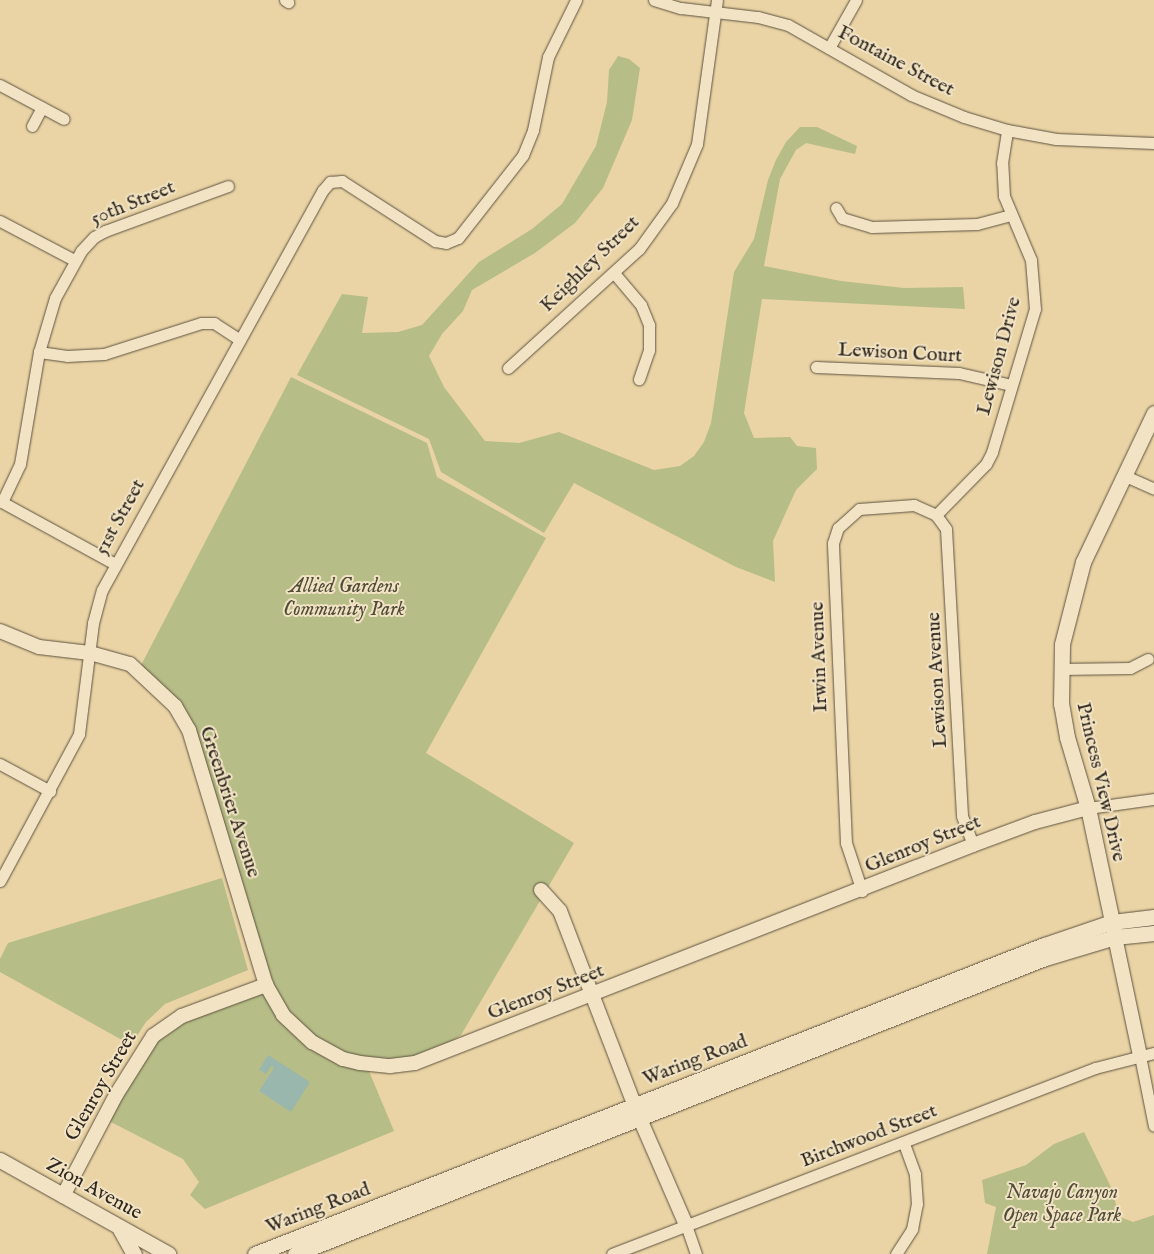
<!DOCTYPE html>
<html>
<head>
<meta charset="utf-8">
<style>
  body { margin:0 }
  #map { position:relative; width:1154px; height:1254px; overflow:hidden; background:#ead4a5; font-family:"IM FELL English",serif }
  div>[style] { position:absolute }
  .green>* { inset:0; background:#b6bd86 }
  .water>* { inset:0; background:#99b7ad }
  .roads { filter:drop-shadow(0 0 1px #5e5240) drop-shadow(0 0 1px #5e5240) }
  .minor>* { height:11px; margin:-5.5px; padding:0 5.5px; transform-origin:5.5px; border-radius:5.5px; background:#f1e3c4 }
  .tertiary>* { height:14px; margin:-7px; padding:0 7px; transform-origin:7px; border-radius:7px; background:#f1e3c4 }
  .secondary>* { height:15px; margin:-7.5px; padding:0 7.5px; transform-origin:7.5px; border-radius:7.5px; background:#f1e3c4 }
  span { translate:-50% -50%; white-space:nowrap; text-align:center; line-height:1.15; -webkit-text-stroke:4px #f1e3c4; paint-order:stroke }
  .street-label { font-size:20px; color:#2f271e }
  .park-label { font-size:20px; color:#514c38; font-style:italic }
</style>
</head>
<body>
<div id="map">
  <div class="green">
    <i style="clip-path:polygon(618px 56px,629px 59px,640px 68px,632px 120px,603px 188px,575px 223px,535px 253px,472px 290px,463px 311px,442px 334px,429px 356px,444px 387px,485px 441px,519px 443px,559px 432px,654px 470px,680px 466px,694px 456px,704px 442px,711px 423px,734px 272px,754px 239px,768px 180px,776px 160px,786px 142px,800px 127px,817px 127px,857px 146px,855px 154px,806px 143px,796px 150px,780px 179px,764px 266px,841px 281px,904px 288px,963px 287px,965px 309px,762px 299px,744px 413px,754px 438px,790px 437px,797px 446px,816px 448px,817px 469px,796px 490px,773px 541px,775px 582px,736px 567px,574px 483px,544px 533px,441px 472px,429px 439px,297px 375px,342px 294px,368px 297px,362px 333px,398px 332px,422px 325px,479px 262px,532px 229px,562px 204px,596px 146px,607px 102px,609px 70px)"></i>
    <i style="clip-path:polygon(291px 377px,427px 443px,437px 477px,546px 538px,426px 753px,574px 843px,461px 1035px,425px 1060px,366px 1064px,394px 1131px,205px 1209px,190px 1195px,199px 1182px,183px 1159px,107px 1120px,156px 1034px,266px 985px,188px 730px,138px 671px)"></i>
    <i style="clip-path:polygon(222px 878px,248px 970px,165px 1004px,146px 1022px,131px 1045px,0 972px,0 959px,8px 943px)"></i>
    <i style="clip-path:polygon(1084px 1132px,1110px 1185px,1120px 1217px,1133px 1222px,1154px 1215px,1154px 1254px,987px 1254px,996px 1207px,985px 1203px,982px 1180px,1026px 1165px,1054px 1144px)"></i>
  </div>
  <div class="water">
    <i style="clip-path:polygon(268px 1055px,310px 1082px,291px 1112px,259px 1091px,274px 1068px,271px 1066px,266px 1074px,259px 1070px)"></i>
  </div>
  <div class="roads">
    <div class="minor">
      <i style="left:285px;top:0;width:4px;rotate:34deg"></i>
      <i style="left:654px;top:0;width:28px;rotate:17deg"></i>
      <i style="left:681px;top:8px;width:78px;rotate:6.7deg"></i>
      <i style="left:758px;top:17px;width:31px;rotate:15deg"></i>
      <i style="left:788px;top:25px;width:142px;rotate:29.6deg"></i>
      <i style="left:911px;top:95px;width:57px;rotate:22.5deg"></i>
      <i style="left:964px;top:117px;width:45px;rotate:16.8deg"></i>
      <i style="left:1007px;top:130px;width:50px;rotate:10.4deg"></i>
      <i style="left:1056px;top:139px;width:98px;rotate:2.3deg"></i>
      <i style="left:829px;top:48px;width:55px;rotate:-60.6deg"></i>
      <i style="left:0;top:85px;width:72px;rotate:28deg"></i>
      <i style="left:32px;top:126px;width:21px;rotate:-62deg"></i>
      <i style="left:836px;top:208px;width:12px;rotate:59deg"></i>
      <i style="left:842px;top:218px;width:31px;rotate:17deg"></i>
      <i style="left:872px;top:227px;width:105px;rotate:-1.6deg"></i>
      <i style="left:977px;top:224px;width:35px;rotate:-15deg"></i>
      <i style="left:0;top:221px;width:84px;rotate:27.8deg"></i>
      <i style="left:614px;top:273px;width:42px;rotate:49.8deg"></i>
      <i style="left:641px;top:305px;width:22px;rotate:68deg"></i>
      <i style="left:649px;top:325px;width:25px;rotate:90deg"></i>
      <i style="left:649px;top:350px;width:31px;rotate:109deg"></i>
      <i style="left:39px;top:352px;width:28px;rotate:8deg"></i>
      <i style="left:67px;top:356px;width:37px;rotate:-3deg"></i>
      <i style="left:104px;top:354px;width:102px;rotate:-17.7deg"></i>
      <i style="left:201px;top:323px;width:13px"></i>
      <i style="left:214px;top:323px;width:31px;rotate:33deg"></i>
      <i style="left:816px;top:367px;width:143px;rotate:2.4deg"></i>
      <i style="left:959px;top:373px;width:53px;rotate:13deg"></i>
      <i style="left:508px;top:368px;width:177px;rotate:-42.3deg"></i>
      <i style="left:639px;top:249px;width:57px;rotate:-54.3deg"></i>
      <i style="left:672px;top:203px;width:64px;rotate:-67deg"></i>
      <i style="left:697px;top:144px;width:145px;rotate:-82.1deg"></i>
      <i style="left:1123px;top:475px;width:34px;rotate:24deg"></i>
      <i style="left:0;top:501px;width:131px;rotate:28.7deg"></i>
      <i style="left:2px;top:502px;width:42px;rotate:-64.7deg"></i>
      <i style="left:20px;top:464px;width:114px;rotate:-80.4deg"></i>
      <i style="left:39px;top:352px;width:56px;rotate:-73.5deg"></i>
      <i style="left:55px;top:298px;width:54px;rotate:-61deg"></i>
      <i style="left:81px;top:251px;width:19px;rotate:-47deg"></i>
      <i style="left:94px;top:237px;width:13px;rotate:-29deg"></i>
      <i style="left:105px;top:231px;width:131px;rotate:-20.1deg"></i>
      <i style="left:936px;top:515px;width:71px;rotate:-45.6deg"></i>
      <i style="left:986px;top:464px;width:13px;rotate:-63deg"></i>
      <i style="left:992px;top:452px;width:149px;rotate:-73.3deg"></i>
      <i style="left:1035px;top:309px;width:49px;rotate:-94.7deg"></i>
      <i style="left:1031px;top:260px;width:69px;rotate:-112.9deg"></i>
      <i style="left:1004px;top:196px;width:33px;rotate:-93deg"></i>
      <i style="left:1002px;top:163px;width:33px;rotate:-81deg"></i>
      <i style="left:1060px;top:669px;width:70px;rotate:-0.8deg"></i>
      <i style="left:1130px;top:668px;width:20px;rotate:-27deg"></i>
      <i style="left:0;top:764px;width:57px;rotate:28.4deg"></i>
      <i style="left:1088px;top:808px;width:67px;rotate:-7.8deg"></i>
      <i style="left:0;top:881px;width:167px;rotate:-61.7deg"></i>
      <i style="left:79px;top:734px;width:112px;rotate:-82.8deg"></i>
      <i style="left:93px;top:623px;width:34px;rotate:-75deg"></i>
      <i style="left:102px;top:590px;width:457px;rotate:-61.1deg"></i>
      <i style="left:323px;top:190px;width:11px;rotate:-49deg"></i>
      <i style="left:330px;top:182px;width:12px;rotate:-5deg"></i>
      <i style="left:342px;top:181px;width:111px;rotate:32.8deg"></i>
      <i style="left:435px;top:241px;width:11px;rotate:10deg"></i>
      <i style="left:446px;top:243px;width:13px;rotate:-23deg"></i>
      <i style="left:458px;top:238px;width:105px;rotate:-51.9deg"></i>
      <i style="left:523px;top:155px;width:27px;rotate:-68deg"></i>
      <i style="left:533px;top:130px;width:75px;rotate:-78.4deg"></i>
      <i style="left:548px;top:57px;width:64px;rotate:-63.8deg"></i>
      <i style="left:862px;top:891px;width:51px;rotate:-108.4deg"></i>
      <i style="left:846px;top:843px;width:300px;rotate:-92.5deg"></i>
      <i style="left:833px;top:543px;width:16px;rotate:-72deg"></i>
      <i style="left:838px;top:528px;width:28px;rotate:-42deg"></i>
      <i style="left:859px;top:509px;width:55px;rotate:-4.2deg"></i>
      <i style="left:914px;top:505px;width:24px;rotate:24deg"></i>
      <i style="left:936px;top:515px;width:17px;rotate:54deg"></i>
      <i style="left:946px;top:529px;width:287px;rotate:86.8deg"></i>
      <i style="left:962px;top:816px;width:31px;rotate:69deg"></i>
      <i style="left:1140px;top:1056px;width:71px;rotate:78.7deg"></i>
      <i style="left:686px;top:1225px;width:31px;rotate:71deg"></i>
      <i style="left:612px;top:1254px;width:518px;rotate:-21.06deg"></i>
      <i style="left:1095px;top:1068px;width:61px;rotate:-14.3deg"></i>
      <i style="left:896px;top:1254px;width:30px;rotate:-57deg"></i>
      <i style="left:912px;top:1229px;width:25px;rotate:-79deg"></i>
      <i style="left:917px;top:1204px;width:30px;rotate:-94deg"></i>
      <i style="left:915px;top:1174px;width:33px;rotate:-110deg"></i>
    </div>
    <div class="tertiary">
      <i style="left:0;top:631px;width:42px;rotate:22.3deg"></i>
      <i style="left:39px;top:647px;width:51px;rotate:6.7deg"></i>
      <i style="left:90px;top:653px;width:41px;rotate:15.4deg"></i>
      <i style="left:130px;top:664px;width:62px;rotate:43deg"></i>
      <i style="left:175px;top:706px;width:28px;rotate:60deg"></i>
      <i style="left:189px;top:730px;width:266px;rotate:73.2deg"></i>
      <i style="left:266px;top:985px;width:34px;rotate:60deg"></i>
      <i style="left:283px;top:1015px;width:40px;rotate:43deg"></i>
      <i style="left:312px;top:1042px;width:35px;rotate:29deg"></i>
      <i style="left:343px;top:1059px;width:17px;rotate:13deg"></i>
      <i style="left:360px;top:1063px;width:30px;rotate:6deg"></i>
      <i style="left:390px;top:1066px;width:25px;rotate:-7deg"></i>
      <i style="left:415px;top:1063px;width:599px;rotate:-21.34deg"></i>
      <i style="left:973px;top:845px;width:66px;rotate:-20.4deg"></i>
      <i style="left:1035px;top:822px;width:55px;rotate:-14.8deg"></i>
      <i style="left:541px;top:890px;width:28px;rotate:48deg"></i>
      <i style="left:560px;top:911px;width:223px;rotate:69deg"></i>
      <i style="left:640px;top:1119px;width:116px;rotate:66.5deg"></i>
      <i style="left:1115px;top:937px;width:122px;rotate:78.1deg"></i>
      <i style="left:63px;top:1196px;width:114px;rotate:-62.3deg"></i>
      <i style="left:116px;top:1095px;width:70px;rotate:-57.9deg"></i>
      <i style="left:153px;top:1036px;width:35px;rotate:-35deg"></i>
      <i style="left:182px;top:1016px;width:90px;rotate:-20.3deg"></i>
    </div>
    <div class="secondary">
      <i style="left:1114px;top:931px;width:126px;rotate:-101.9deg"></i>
      <i style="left:1088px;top:808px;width:74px;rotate:-106.5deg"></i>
      <i style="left:1067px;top:737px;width:34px;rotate:-100deg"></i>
      <i style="left:1061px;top:704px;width:60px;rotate:-89deg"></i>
      <i style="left:1062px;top:644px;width:85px;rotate:-75.6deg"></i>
      <i style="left:1083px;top:562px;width:165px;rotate:-64.5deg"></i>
      <i style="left:0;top:1160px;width:193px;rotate:29.2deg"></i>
      <i style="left:120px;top:1229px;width:29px;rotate:61deg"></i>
      <i style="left:255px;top:1254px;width:847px;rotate:-21.39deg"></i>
      <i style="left:1044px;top:945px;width:72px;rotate:-18.7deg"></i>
      <i style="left:1112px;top:922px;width:42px;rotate:-6.8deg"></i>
      <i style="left:295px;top:1254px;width:806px;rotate:-21.54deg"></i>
      <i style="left:1045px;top:958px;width:73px;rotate:-16.7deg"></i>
      <i style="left:1115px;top:937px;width:39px;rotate:-6deg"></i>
    </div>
  </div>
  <div class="street-label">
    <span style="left:896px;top:61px;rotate:28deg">Fontaine Street</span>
    <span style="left:133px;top:203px;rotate:-22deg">50th Street</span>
    <span style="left:590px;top:264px;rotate:-44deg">Keighley Street</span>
    <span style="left:900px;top:353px;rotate:3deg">Lewison Court</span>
    <span style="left:999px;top:356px;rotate:-75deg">Lewison Drive</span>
    <span style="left:120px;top:517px;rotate:-61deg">51st Street</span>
    <span style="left:819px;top:657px;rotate:-92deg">Irwin Avenue</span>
    <span style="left:937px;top:680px;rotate:-93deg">Lewison Avenue</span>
    <span style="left:1101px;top:782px;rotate:77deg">Princess View Drive</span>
    <span style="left:230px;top:802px;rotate:72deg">Greenbrier Avenue</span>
    <span style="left:923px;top:844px;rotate:-22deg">Glenroy Street</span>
    <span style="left:546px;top:992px;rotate:-21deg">Glenroy Street</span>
    <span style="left:695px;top:1060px;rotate:-21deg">Waring Road</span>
    <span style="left:101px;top:1086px;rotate:-60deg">Glenroy Street</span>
    <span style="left:869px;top:1136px;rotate:-21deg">Birchwood Street</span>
    <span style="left:94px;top:1189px;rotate:29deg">Zion Avenue</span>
    <span style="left:318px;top:1208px;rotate:-21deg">Waring Road</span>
  </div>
  <div class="park-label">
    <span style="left:344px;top:598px">Allied Gardens<br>Community Park</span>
    <span style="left:1062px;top:1204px">Navajo Canyon<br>Open Space Park</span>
  </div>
</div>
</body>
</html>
